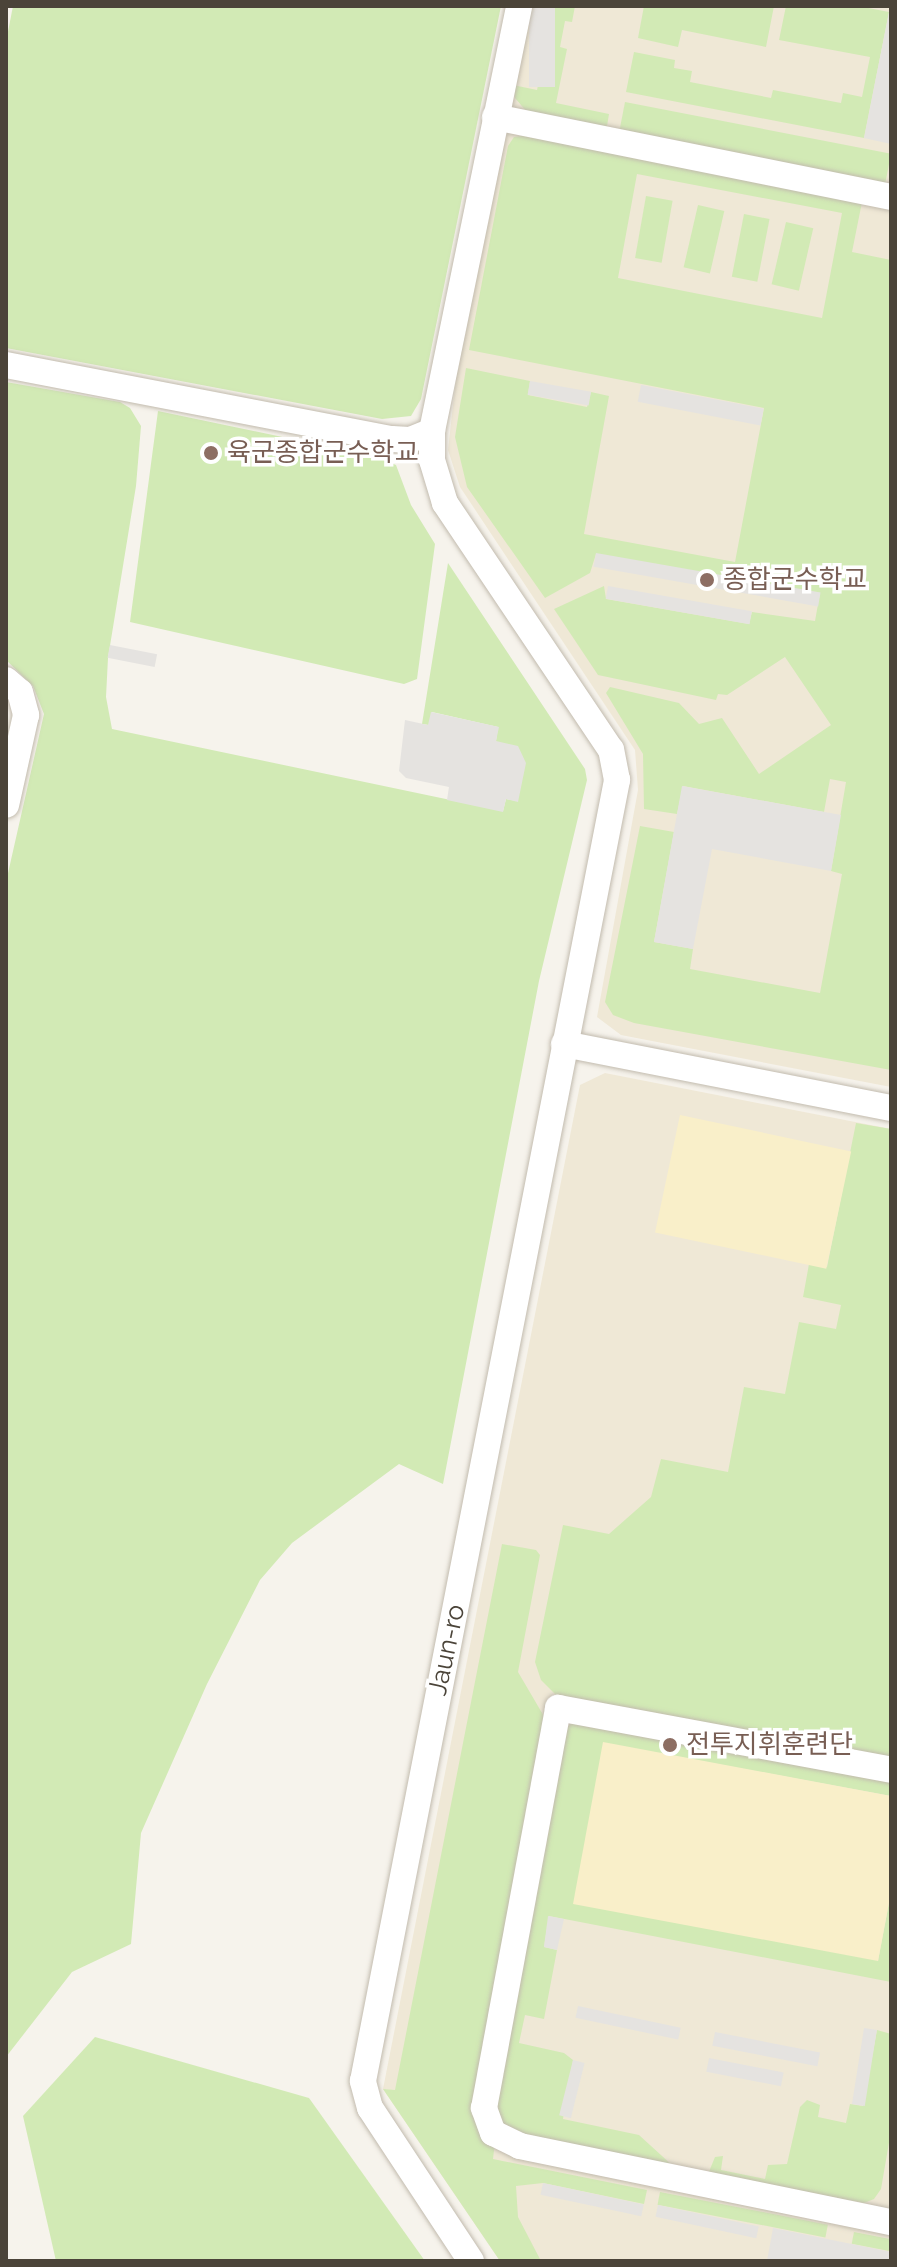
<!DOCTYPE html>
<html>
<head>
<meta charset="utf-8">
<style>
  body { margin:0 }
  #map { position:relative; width:897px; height:2267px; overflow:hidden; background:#f6f3ec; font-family:Raleway,"Noto Sans KR",sans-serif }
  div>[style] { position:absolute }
  .education>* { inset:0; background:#efe8d6 }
  .green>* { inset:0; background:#d2eab5; transform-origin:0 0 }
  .sand>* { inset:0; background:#f9efc9; transform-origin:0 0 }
  .parking>* { inset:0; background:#e5e3e0; transform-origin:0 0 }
  .roads { filter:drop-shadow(0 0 2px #c2bbae) drop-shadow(0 0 2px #c2bbae) }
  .minor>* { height:26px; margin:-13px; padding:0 13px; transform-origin:13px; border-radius:13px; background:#fff }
  .dots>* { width:22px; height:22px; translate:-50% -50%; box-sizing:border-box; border:4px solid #fff; border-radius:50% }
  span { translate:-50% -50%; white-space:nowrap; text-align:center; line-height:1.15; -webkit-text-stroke:7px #fff; paint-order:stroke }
  .education-label { font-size:26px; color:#785e54 }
  .left { translate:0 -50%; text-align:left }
  .street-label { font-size:26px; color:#4b4439 }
  .frame { position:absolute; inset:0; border:8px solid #4b4439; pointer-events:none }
</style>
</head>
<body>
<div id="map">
  <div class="education">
    <i style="clip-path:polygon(529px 6px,891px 6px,891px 1087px,621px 1035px,597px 1017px,638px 790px,635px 750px,460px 487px,448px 450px,457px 369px)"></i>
    <i style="clip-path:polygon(605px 1073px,891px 1129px,891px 2261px,500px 2261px,383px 2089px,580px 1085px)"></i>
  </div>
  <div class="green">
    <i style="clip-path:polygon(13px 6px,501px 6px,421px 399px,411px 416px,382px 419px,6px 348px,6px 42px)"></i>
    <i style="clip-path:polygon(555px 6px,575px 6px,572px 22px,565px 21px,560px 47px,567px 49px,556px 103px,609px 114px,606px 132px,527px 112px,515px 98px,513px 85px,537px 90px)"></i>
    <i style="clip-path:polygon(644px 6px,774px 6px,766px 47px,682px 30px,678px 47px,638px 38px)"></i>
    <i style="clip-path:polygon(786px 6px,858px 6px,889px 12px,864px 138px,626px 92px,634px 52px,675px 60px,674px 68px,692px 71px,690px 82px,771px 98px,773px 90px,841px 103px,843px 93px,862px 97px,870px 57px,779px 40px)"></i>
    <i style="left:625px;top:102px;width:271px;height:33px;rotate:11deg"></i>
    <i style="clip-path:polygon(evenodd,528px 135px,862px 202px,852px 252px,891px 260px,891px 1070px,634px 1023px,613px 1015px,605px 1002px,640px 826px,674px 832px,654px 942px,693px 949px,690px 969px,820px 993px,842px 874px,831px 871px,846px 782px,830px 779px,824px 812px,683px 786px,677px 814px,644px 809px,643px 754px,606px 693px,610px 687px,679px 703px,699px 724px,722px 718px,759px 774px,831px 725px,785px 657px,727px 695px,718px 694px,716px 700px,598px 675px,554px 609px,604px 586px,606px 599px,749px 624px,752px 612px,815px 621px,820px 593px,596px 554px,590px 573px,545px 598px,467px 487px,455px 437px,466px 368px,530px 381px,528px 395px,587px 407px,591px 392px,609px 396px,584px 534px,735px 562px,764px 408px,469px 350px,508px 146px,514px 137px,528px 135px,637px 174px,842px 213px,822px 318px,618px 278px,637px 174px)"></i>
    <i style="left:646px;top:196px;width:27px;height:63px;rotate:10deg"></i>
    <i style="left:698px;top:205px;width:27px;height:64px;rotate:13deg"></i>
    <i style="left:744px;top:214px;width:26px;height:64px;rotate:11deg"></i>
    <i style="left:786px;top:222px;width:28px;height:64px;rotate:13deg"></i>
    <i style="clip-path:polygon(6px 382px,120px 402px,130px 408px,141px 426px,136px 486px,108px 658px,106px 697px,112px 729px,503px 811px,506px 799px,517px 801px,496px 741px,498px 727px,432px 712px,429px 725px,422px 724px,448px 563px,585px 769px,587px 780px,539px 981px,443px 1484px,399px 1464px,292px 1543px,260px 1580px,207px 1684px,141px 1833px,131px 1944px,72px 1972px,6px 2057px,6px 882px,44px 714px,33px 686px,6px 660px)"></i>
    <i style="clip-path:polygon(158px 411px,373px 456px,396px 465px,411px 505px,435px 544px,417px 679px,404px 684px,130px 622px)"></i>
    <i style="clip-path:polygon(856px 1123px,891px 1129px,891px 1759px,557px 1696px,541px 1680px,535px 1662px,563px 1525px,609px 1534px,651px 1497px,661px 1459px,728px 1472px,744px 1387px,785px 1394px,799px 1322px,836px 1329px,841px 1305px,803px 1297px,809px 1264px,827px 1267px)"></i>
    <i style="clip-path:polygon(502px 1544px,536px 1550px,540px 1555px,518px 1672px,545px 1718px,493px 2159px,647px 2190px,644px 2204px,543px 2183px,516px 2186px,518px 2217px,541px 2261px,500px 2261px,383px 2089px,395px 2090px)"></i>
    <i style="clip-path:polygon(575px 1720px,891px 1779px,891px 1796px,603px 1743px,878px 1961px,891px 1892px,891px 1982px,549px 1916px,544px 1947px,557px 1950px,544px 2019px,525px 2015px,519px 2043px,564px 2053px,573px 2060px,563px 2119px,639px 2135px,673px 2166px,495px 2129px,503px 2041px,566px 1728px)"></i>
    <i style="clip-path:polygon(877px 2030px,891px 2034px,891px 2131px,881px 2189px,874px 2199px,864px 2203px,708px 2174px,715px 2157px,723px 2156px,721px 2170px,765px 2179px,768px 2165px,787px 2164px,800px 2107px,807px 2100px,820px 2105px,818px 2117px,846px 2123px,850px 2104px,863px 2106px)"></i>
    <i style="clip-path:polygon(95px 2037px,309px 2098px,425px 2261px,56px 2261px,23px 2116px)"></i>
    <i style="left:660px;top:2192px;width:171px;height:13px;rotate:11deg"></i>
    <i style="left:854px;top:2232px;width:38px;height:12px;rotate:11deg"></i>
  </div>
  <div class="sand">
    <i style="left:680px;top:1115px;width:175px;height:120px;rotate:12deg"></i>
    <i style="clip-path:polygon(603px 1742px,891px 1796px,891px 1892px,878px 1961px,573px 1904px)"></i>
  </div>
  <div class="parking">
    <i style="left:529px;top:6px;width:26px;height:81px"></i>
    <i style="clip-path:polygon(889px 12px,891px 12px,891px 144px,864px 138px)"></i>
    <i style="left:530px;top:381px;width:62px;height:14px;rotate:10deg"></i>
    <i style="left:641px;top:385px;width:125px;height:17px;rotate:11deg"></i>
    <i style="left:596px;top:553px;width:228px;height:14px;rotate:10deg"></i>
    <i style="left:608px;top:586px;width:146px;height:13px;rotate:10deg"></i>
    <i style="left:110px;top:645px;width:48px;height:13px;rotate:11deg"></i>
    <i style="clip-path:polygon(431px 712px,499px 727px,496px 741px,518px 746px,526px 763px,518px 802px,506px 799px,503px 812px,447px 800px,449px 787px,406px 778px,399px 771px,405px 720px,428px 725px)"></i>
    <i style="clip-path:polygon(682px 786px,841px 815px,831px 871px,712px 849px,693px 949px,654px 942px)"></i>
    <i style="clip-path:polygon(548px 1916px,564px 1919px,557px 1950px,544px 1947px)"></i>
    <i style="left:578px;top:2006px;width:105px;height:12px;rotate:12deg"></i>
    <i style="left:864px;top:2028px;width:13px;height:77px;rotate:9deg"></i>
    <i style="left:715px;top:2032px;width:107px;height:14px;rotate:11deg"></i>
    <i style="left:709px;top:2058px;width:76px;height:14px;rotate:11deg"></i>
    <i style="left:573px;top:2060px;width:12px;height:57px;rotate:14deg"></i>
    <i style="left:543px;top:2183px;width:103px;height:12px;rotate:12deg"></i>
    <i style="left:658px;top:2205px;width:103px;height:12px;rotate:12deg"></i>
    <i style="clip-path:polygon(773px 2228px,891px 2252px,891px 2261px,767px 2261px)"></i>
  </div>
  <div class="roads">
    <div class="minor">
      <i style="left:495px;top:117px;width:404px;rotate:11.4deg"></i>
      <i style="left:6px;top:365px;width:393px;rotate:10.9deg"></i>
      <i style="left:392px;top:439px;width:18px;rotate:3deg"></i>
      <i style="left:410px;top:440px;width:24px;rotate:-22deg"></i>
      <i style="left:6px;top:680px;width:18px;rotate:41deg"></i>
      <i style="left:20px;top:692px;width:24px;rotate:75deg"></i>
      <i style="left:26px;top:715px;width:92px;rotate:102.5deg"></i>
      <i style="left:564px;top:1044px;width:333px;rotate:11.1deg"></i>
      <i style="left:890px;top:2222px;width:378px;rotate:-168.4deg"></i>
      <i style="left:520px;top:2146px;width:30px;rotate:-154deg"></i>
      <i style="left:493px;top:2133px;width:27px;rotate:-110deg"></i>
      <i style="left:484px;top:2108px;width:407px;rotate:-79.5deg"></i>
      <i style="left:558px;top:1708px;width:339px;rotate:10.5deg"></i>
      <i style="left:471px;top:2261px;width:183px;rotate:-123.4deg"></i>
      <i style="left:370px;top:2108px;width:28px;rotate:-105deg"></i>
      <i style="left:363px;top:2081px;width:1326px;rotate:-78.95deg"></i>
      <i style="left:617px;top:780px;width:31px;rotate:-101deg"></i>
      <i style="left:611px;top:750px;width:298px;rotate:-123.9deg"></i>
      <i style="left:445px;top:503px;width:45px;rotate:-106.8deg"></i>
      <i style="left:432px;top:460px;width:29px;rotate:-90deg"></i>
      <i style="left:432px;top:431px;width:434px;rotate:-78.4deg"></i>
    </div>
  </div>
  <div class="dots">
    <i style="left:211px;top:453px;background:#8d6e63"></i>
    <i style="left:707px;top:580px;background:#8d6e63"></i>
    <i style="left:670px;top:1745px;background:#8d6e63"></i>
  </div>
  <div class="education-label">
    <span class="left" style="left:227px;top:453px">육군종합군수학교</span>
    <span class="left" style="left:723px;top:580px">종합군수학교</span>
    <span class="left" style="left:686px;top:1745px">전투지휘훈련단</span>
  </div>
  <div class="street-label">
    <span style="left:447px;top:1650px;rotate:-78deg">Jaun-ro</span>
  </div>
  <div class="frame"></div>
</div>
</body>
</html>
